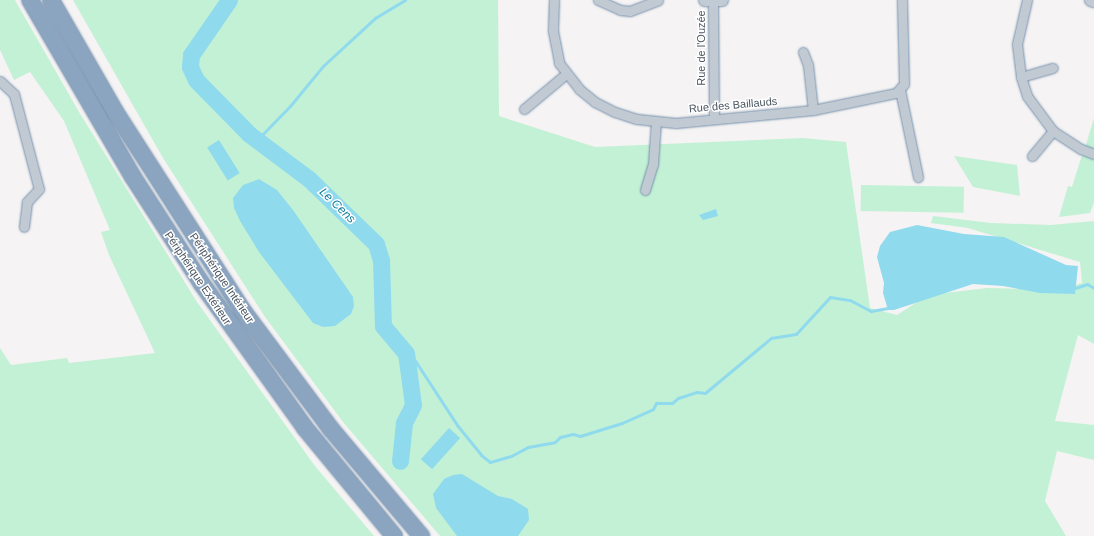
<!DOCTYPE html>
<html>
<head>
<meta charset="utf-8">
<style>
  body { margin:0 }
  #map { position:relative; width:1094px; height:536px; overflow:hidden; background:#f5f3f3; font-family:Arial,sans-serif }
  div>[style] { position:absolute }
  .green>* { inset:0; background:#c3f1d5; transform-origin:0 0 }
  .water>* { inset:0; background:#90daee; transform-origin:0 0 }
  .stream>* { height:3px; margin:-1.5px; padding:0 1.5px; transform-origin:1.5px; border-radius:1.5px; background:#90daee }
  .river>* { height:17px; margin:-8.5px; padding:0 8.5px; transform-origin:8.5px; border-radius:8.5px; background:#90daee }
  .roads { filter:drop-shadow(0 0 1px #7690ad) drop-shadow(0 0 1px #7690ad) }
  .street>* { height:9px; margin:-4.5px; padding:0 4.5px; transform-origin:4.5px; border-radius:4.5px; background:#c1cad2 }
  .secondary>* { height:12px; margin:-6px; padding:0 6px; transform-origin:6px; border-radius:6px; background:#c1cbd6 }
  .highway>* { height:16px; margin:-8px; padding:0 8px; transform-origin:8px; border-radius:8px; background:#8ba5c1 }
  span { translate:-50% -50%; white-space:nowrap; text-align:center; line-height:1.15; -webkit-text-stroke:3px #fff; paint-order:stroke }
  .street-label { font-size:11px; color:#4a5661 }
  .water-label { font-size:12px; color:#0c7c9b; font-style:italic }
</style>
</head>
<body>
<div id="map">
  <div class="green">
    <i style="clip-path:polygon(0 0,15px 0,79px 112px,197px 302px,315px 466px,374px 536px,0 536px,0 348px,11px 365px,67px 358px,69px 363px,155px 353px,109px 255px,101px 232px,110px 230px,64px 121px,30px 72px,14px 80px,0 50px)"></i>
    <i style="clip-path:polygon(73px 0,498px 0,499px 116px,595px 147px,803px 138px,846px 142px,870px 308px,897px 315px,928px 295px,987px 288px,1058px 290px,1082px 283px,1080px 262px,968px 228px,931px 223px,933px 216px,991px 223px,1051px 225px,1094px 221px,1094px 344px,1078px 335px,1055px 421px,1094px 425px,1094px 460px,1057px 451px,1045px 501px,1066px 536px,440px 536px,343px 422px,265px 317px,163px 158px)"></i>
    <i style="clip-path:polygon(1094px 118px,1094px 151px,1085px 148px)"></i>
    <i style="clip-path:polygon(1083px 152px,1094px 156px,1094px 202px,1090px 213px,1059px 217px,1068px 186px,1072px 187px)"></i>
    <i style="clip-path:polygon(954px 156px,1017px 165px,1020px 196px,973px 187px)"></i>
    <i style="left:861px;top:185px;width:103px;height:26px;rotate:1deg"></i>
  </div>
  <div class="water">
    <i style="left:219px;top:140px;width:39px;height:14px;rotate:58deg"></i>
    <i style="clip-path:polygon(259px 179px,277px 190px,293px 210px,353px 297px,354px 306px,351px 314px,335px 326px,323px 327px,313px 323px,259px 252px,240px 221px,234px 208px,233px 198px,243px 185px)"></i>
    <i style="clip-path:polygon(716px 209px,718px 216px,703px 220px,699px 215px)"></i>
    <i style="clip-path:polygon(917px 225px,964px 234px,1004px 237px,1066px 265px,1078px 266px,1075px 294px,1040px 293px,1003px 286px,973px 284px,894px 310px,888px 310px,883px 293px,884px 283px,877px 257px,880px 246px,890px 232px)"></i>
    <i style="left:449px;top:428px;width:15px;height:42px;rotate:42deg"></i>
    <i style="clip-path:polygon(462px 474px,498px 496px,512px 499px,528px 509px,529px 520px,518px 536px,457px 536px,436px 508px,433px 494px,444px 479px,453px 475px)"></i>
  </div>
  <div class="stream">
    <i style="left:257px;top:140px;width:47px;rotate:-45.9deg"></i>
    <i style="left:290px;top:106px;width:52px;rotate:-50.5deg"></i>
    <i style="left:323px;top:66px;width:71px;rotate:-42.7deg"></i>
    <i style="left:375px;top:18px;width:35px;rotate:-31deg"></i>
    <i style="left:1075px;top:288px;width:13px;rotate:-18deg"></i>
    <i style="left:1087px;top:284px;width:8px;rotate:30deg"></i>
    <i style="left:406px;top:353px;width:10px;rotate:37deg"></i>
    <i style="left:414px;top:359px;width:79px;rotate:56.9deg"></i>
    <i style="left:457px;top:425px;width:38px;rotate:51deg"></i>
    <i style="left:481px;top:455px;width:11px;rotate:38deg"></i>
    <i style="left:490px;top:462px;width:22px;rotate:-16deg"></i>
    <i style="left:511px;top:456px;width:19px;rotate:-28deg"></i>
    <i style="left:528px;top:447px;width:27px;rotate:-10deg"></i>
    <i style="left:555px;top:442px;width:7px;rotate:-45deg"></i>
    <i style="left:560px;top:437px;width:13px;rotate:-13deg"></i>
    <i style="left:573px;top:434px;width:7px;rotate:16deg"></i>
    <i style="left:580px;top:436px;width:44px;rotate:-17.2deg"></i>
    <i style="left:622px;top:423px;width:34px;rotate:-24deg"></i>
    <i style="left:653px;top:409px;width:7px;rotate:-63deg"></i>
    <i style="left:656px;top:403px;width:16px"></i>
    <i style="left:672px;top:403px;width:8px;rotate:-40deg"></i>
    <i style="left:678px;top:398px;width:20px;rotate:-18deg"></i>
    <i style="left:697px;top:392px;width:8px;rotate:7deg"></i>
    <i style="left:705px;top:393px;width:86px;rotate:-39.8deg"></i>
    <i style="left:771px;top:338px;width:25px;rotate:-9deg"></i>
    <i style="left:796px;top:334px;width:50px;rotate:-47.4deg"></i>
    <i style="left:830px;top:297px;width:20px;rotate:9deg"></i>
    <i style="left:850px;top:300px;width:24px;rotate:28deg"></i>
    <i style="left:871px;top:311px;width:17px;rotate:-10deg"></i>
  </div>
  <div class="river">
    <i style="left:229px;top:0;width:67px;rotate:124.6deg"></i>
    <i style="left:191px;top:55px;width:12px;rotate:95deg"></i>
    <i style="left:190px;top:67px;width:14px;rotate:65deg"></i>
    <i style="left:196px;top:80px;width:76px;rotate:45.5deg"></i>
    <i style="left:249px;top:134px;width:75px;rotate:36.9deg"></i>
    <i style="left:309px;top:179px;width:93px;rotate:44.1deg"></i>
    <i style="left:376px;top:244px;width:17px;rotate:73deg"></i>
    <i style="left:381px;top:260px;width:66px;rotate:88.3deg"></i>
    <i style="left:383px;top:326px;width:35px;rotate:50deg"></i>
    <i style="left:406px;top:353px;width:52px;rotate:82.3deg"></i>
    <i style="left:413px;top:405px;width:20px;rotate:117deg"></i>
    <i style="left:404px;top:423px;width:38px;rotate:96deg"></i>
  </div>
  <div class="roads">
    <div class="street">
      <i style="left:554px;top:0;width:31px;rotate:92deg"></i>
      <i style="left:553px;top:31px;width:33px;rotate:79deg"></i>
      <i style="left:559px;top:63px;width:33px;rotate:52deg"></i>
      <i style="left:579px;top:89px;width:21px;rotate:39deg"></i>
      <i style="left:595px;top:102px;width:22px;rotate:27deg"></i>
      <i style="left:615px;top:112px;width:23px;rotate:18deg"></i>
      <i style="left:637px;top:119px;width:39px;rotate:6deg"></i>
      <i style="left:676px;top:123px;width:138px;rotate:-5.4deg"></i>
      <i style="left:813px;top:110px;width:85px;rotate:-11.6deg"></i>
      <i style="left:896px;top:93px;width:12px;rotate:-48deg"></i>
      <i style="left:904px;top:84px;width:84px;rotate:-91.4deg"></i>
      <i style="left:598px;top:0;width:24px;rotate:24deg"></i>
      <i style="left:620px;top:10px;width:10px;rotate:6deg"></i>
      <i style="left:630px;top:11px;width:30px;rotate:-21deg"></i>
      <i style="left:1027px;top:0;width:45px;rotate:102.8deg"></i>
      <i style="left:1017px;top:44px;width:33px;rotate:83deg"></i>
      <i style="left:1021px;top:77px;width:20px;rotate:72deg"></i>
      <i style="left:1027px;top:96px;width:44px;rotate:53.4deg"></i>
      <i style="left:1053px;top:131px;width:33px;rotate:33deg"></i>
      <i style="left:1081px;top:149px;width:14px;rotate:21deg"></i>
      <i style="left:713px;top:2px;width:117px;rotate:89.5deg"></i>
      <i style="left:803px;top:52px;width:14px;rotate:69deg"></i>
      <i style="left:808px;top:65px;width:45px;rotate:83.7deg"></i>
      <i style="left:1021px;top:77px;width:33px;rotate:-16deg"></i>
      <i style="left:0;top:81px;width:19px;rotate:43deg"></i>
      <i style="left:14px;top:94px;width:98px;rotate:75.3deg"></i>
      <i style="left:39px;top:189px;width:18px;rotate:133deg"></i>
      <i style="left:27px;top:202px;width:25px;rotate:97deg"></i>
      <i style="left:900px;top:90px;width:89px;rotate:78.3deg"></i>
      <i style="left:524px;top:109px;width:55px;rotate:-39.8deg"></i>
      <i style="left:1032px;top:156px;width:33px;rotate:-50deg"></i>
      <i style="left:645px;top:190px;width:27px;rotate:-73deg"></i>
      <i style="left:653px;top:164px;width:43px;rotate:-86deg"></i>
    </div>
    <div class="secondary">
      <i style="left:705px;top:0;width:17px"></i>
      <i style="left:1091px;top:0;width:3px;rotate:18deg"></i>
    </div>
    <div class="highway">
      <i style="left:30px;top:0;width:205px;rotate:59.8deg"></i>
      <i style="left:133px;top:177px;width:127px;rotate:57.2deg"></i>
      <i style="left:202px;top:284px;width:177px;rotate:54.4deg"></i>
      <i style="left:305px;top:428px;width:140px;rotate:50.5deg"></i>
      <i style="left:51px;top:0;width:130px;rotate:60.1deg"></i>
      <i style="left:116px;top:113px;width:235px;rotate:57.3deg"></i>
      <i style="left:243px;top:311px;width:147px;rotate:53.3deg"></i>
      <i style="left:331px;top:429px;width:140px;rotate:49.9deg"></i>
    </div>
  </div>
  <div class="street-label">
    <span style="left:701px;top:48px;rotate:-90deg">Rue de l'Ouzée</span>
    <span style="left:733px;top:105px;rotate:-5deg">Rue des Baillauds</span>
    <span style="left:198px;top:278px;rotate:56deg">Périphérique Extérieur</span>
    <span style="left:222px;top:278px;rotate:56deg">Périphérique Intérieur</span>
  </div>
  <div class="water-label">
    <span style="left:337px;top:206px;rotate:44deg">Le Cens</span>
  </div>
</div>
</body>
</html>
